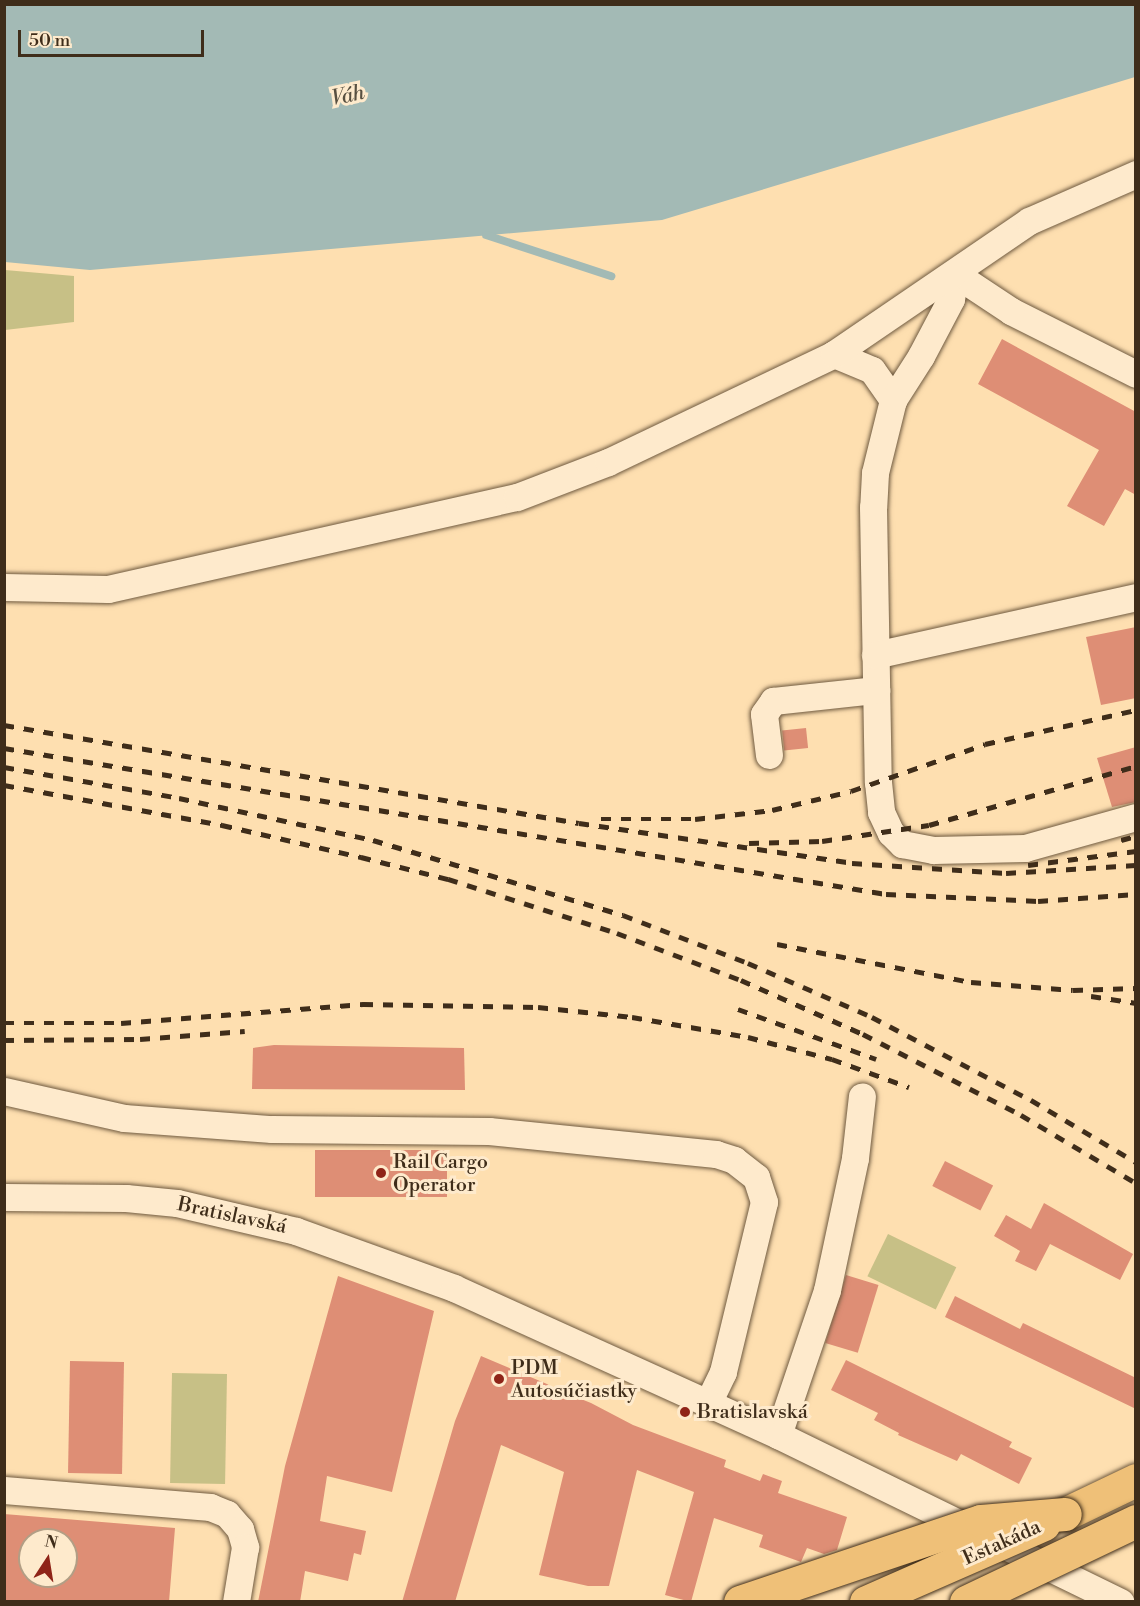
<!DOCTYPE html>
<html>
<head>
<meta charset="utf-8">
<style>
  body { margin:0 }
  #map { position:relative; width:1140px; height:1606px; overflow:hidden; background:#fedfb0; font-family:"Libre Bodoni",serif }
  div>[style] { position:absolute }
  .green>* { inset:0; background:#c7c086; transform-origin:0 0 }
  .water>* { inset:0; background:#a3bab5 }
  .stream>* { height:8px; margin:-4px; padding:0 4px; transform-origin:4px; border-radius:4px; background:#a3bab5 }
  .building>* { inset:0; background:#de8e75; transform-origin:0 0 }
  .roads { filter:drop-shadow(0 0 2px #6f5a40) drop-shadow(0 0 2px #6f5a40) }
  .minor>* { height:27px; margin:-13.5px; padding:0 13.5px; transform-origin:13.5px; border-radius:13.5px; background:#feeacc }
  .major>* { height:33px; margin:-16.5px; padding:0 16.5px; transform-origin:16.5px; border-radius:16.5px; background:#efc078 }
  .rail>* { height:4.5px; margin-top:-2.25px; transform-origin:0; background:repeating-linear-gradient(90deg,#3f2d1a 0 10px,transparent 0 20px) }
  .bridges { filter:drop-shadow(0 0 2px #3f2d1a) drop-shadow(0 0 2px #3f2d1a) }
  .major-bridge>* { height:33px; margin:-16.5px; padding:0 16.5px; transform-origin:16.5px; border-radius:16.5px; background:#efc078 }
  .dots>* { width:16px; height:16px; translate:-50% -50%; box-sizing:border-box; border:3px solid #feeacc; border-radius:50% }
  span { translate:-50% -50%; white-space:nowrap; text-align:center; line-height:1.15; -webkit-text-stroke:6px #feeacc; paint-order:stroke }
  .poi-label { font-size:20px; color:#3f2d1a }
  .left { translate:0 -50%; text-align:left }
  .street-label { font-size:20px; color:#3f2d1a }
  .water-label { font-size:21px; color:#585041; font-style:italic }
  .frame { position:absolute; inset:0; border:6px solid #3f2d1a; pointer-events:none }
  .north { position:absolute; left:18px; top:1528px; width:60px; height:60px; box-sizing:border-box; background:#feeacc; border:2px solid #b29e85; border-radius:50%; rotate:12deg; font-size:16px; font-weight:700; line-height:24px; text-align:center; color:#3f2d1a }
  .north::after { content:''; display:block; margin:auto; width:21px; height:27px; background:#8f2418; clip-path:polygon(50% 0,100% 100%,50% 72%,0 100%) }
  .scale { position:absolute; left:18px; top:30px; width:186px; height:27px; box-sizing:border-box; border:3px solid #3f2d1a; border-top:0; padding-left:8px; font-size:18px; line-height:21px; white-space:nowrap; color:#3f2d1a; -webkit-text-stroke:4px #feeacc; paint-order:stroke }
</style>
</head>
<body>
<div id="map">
  <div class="green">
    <i style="clip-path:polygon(5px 270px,74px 276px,74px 322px,5px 330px)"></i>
    <i style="left:888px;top:1234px;width:76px;height:47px;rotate:26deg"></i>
    <i style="left:172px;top:1373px;width:55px;height:110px;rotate:1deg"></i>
  </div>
  <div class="water">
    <i style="clip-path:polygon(4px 5px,1135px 5px,1135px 77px,662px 220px,90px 270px,5px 262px)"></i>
  </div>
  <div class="stream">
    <i style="left:486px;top:235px;width:132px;rotate:18.2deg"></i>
  </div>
  <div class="building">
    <i style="clip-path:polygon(1002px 339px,1136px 412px,1136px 495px,1125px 489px,1104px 526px,1067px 506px,1099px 450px,978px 384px)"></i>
    <i style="clip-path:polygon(1136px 627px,1136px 698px,1101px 705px,1086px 637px)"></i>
    <i style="left:806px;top:728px;width:20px;height:24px;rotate:84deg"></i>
    <i style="clip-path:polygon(1136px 747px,1136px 802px,1112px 807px,1097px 758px)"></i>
    <i style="clip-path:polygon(274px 1045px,464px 1048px,465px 1090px,252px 1089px,253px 1048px)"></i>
    <i style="left:315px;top:1150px;width:132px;height:47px"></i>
    <i style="left:945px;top:1161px;width:54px;height:28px;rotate:27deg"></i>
    <i style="clip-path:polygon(1044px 1203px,1133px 1254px,1120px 1280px,1050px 1244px,1036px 1271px,1015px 1261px,1020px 1251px,994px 1236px,1006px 1215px,1031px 1229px)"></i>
    <i style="left:846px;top:1275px;width:34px;height:71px;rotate:17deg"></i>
    <i style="clip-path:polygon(338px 1276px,434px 1311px,392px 1492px,327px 1476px,320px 1521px,366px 1531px,361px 1555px,354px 1553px,348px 1581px,305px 1571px,300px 1602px,258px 1602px,285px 1466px)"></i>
    <i style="clip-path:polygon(955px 1296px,1020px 1329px,1023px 1323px,1136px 1378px,1136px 1409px,945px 1317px)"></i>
    <i style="clip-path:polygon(481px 1356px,547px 1384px,570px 1399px,571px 1395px,591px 1403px,633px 1425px,726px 1460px,724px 1467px,760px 1481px,763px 1474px,782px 1481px,778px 1493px,847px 1517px,837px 1550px,824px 1554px,807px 1548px,801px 1562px,759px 1547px,763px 1535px,714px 1518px,691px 1602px,665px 1595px,694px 1492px,637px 1470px,609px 1586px,588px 1586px,539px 1575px,564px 1472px,501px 1445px,455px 1602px,402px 1602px,455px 1421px)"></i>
    <i style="clip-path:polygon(846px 1360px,1012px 1442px,1009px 1447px,1032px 1458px,1019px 1484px,961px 1454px,957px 1461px,898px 1435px,899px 1433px,874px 1420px,878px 1413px,831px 1390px)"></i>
    <i style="left:70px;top:1361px;width:54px;height:112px;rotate:1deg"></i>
    <i style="clip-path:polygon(evenodd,4px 1514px,175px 1528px,169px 1602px,4px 1602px,4px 1514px,30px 1540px,66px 1540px,66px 1576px,30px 1576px,30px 1540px)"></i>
  </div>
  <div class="roads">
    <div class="minor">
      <i style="left:834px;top:354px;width:41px;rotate:22.8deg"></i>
      <i style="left:872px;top:370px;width:37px;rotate:55deg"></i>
      <i style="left:1136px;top:374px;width:140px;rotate:-153.3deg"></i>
      <i style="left:1011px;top:311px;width:67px;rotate:-146.5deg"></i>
      <i style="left:955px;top:274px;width:25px;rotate:99deg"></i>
      <i style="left:951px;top:299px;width:64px;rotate:117.8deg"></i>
      <i style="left:921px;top:356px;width:52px;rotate:122.5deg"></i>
      <i style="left:893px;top:400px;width:75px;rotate:103.9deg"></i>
      <i style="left:875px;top:473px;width:34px;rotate:93deg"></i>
      <i style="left:873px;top:507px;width:275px;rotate:89deg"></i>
      <i style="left:878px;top:782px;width:30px;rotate:84deg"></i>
      <i style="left:881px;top:812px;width:23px;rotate:65deg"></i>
      <i style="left:891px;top:833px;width:16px;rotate:45deg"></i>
      <i style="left:902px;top:844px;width:32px;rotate:11deg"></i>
      <i style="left:933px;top:850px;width:92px;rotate:-1.2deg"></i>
      <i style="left:1025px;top:848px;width:115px;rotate:-15.6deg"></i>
      <i style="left:4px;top:587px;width:104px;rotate:1.1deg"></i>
      <i style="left:108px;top:589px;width:419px;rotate:-12.7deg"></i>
      <i style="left:517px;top:497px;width:97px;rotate:-21deg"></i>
      <i style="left:608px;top:462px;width:250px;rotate:-25.5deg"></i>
      <i style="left:834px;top:354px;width:236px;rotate:-34.3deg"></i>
      <i style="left:1029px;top:221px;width:117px;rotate:-23.7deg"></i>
      <i style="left:875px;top:655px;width:267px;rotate:-12.5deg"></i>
      <i style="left:769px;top:755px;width:41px;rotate:-97deg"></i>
      <i style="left:764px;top:714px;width:16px;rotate:-55deg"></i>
      <i style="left:773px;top:701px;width:104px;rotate:-6.1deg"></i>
      <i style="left:4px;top:1091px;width:123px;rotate:12.7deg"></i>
      <i style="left:124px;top:1118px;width:148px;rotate:4.3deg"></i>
      <i style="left:272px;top:1129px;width:217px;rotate:0.5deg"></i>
      <i style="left:489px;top:1131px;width:228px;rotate:5.8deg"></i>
      <i style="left:716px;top:1154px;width:19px;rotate:18deg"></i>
      <i style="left:734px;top:1160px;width:28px;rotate:38deg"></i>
      <i style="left:756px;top:1177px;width:26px;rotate:72deg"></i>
      <i style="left:764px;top:1202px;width:175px;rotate:103.6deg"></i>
      <i style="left:723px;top:1372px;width:34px;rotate:116deg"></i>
      <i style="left:4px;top:1197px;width:122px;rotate:0.5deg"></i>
      <i style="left:126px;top:1198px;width:51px;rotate:5.6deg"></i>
      <i style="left:177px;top:1203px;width:122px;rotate:13.2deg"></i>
      <i style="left:296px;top:1231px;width:168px;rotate:19.8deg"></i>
      <i style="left:454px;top:1288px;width:356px;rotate:24.4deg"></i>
      <i style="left:778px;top:1435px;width:381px;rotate:26deg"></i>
      <i style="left:778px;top:1435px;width:153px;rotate:-71.3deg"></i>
      <i style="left:827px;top:1290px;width:135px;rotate:-78deg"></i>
      <i style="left:855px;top:1158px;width:62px;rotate:-83.6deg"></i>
      <i style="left:4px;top:1490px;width:207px;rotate:4.7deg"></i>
      <i style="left:210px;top:1507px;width:18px;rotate:22deg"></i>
      <i style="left:227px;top:1514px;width:20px;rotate:49deg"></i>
      <i style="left:240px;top:1529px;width:19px;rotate:74deg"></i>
      <i style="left:245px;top:1547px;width:56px;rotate:99.3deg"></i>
    </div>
    <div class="major">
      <i style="left:1065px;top:1514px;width:79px;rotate:-25.6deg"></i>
    </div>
  </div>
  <div class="rail">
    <i style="left:4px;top:725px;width:583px;rotate:9.67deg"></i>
    <i style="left:579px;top:823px;width:276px;rotate:8.3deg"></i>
    <i style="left:852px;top:863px;width:154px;rotate:3.7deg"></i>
    <i style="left:1006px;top:873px;width:130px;rotate:-3.5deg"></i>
    <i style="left:4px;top:748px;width:894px;rotate:9.4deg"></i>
    <i style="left:886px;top:894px;width:152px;rotate:2.6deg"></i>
    <i style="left:1038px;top:901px;width:98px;rotate:-4.1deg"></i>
    <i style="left:4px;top:767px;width:178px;rotate:10deg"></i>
    <i style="left:179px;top:798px;width:198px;rotate:12.2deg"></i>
    <i style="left:373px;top:840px;width:261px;rotate:16.7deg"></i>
    <i style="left:623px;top:915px;width:134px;rotate:21deg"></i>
    <i style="left:748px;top:963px;width:135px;rotate:23.5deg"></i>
    <i style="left:872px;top:1017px;width:179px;rotate:27.6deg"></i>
    <i style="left:1031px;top:1100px;width:122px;rotate:30.6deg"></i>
    <i style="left:4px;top:785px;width:222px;rotate:10.4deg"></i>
    <i style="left:222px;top:825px;width:143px;rotate:13deg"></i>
    <i style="left:361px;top:857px;width:90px;rotate:14.2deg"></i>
    <i style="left:448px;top:879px;width:177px;rotate:17.7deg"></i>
    <i style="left:617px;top:933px;width:133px;rotate:20.8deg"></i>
    <i style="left:741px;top:980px;width:133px;rotate:23.9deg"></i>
    <i style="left:863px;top:1034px;width:178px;rotate:27.1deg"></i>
    <i style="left:1021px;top:1115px;width:134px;rotate:30.6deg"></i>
    <i style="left:601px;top:819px;width:94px"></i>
    <i style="left:695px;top:819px;width:78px;rotate:-6.7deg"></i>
    <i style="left:772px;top:810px;width:81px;rotate:-13.5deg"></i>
    <i style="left:851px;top:791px;width:142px;rotate:-19.3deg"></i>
    <i style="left:985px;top:744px;width:155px;rotate:-12.7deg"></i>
    <i style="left:1121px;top:840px;width:16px;rotate:-15deg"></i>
    <i style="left:749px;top:843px;width:73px;rotate:-1.6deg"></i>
    <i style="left:822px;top:841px;width:108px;rotate:-8.5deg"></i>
    <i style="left:929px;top:825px;width:215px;rotate:-15.9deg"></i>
    <i style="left:1028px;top:865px;width:109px;rotate:-7.4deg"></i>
    <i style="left:777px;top:944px;width:198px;rotate:11.1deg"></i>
    <i style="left:971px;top:982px;width:102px;rotate:4.5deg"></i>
    <i style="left:1073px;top:990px;width:63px;rotate:-1.8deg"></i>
    <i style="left:1091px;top:996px;width:46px;rotate:8.8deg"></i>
    <i style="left:738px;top:1009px;width:147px;rotate:19.9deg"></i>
    <i style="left:4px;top:1023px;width:117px"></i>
    <i style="left:121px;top:1023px;width:243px;rotate:-4.5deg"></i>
    <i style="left:363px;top:1004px;width:175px;rotate:1deg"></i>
    <i style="left:538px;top:1007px;width:95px;rotate:6.1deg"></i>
    <i style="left:632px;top:1017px;width:118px;rotate:9.8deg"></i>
    <i style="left:748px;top:1037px;width:87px;rotate:14.7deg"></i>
    <i style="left:832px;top:1059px;width:82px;rotate:20deg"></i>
    <i style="left:4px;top:1040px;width:136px;rotate:-0.4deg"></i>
    <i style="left:140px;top:1039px;width:105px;rotate:-4.4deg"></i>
  </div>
  <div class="bridges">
    <div class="major-bridge">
      <i style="left:740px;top:1602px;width:254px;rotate:-18.6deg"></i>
      <i style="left:981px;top:1521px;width:84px;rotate:-4.8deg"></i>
      <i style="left:866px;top:1602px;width:194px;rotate:-23.7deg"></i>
      <i style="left:966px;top:1602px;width:188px;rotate:-25.5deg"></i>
    </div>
  </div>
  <div class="dots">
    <i style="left:381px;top:1173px;background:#8f2418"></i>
    <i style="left:499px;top:1379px;background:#8f2418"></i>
    <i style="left:685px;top:1412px;background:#8f2418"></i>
  </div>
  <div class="poi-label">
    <span class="left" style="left:393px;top:1174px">Rail Cargo<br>Operator</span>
    <span class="left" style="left:511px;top:1380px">PDM<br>Autosúčiastky</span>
    <span class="left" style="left:697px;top:1412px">Bratislavská</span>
  </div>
  <div class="street-label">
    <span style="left:232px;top:1216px;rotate:12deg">Bratislavská</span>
    <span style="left:1002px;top:1543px;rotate:-24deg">Estakáda</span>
  </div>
  <div class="water-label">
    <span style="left:348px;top:96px;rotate:-12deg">Váh</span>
  </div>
  <div class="frame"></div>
  <div class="north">N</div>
  <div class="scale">50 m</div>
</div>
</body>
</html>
